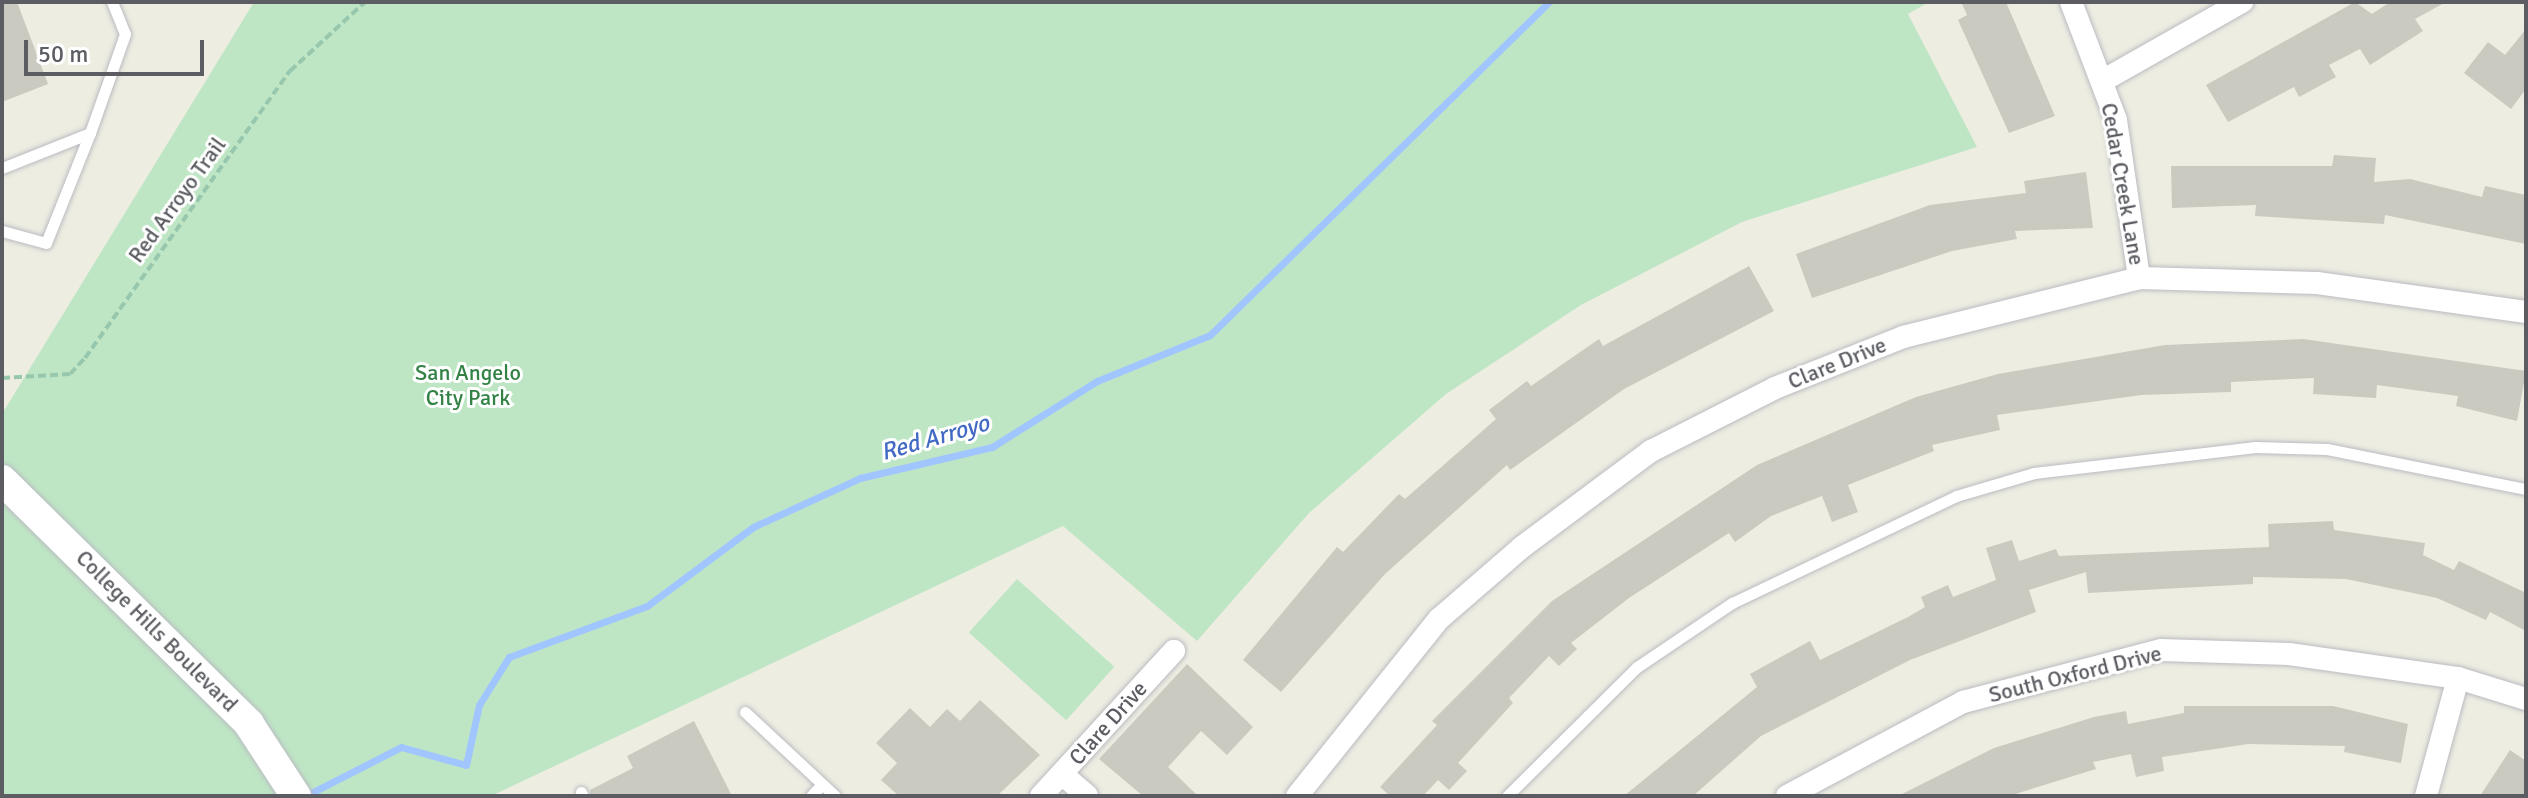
<!DOCTYPE html>
<html>
<head>
<meta charset="utf-8">
<style>
  body { margin:0 }
  #map { position:relative; width:2528px; height:798px; overflow:hidden; background:#eeede2; font-family:Signika,sans-serif }
  div>[style] { position:absolute }
  .green>* { inset:0; background:#bee6c5; transform-origin:0 0 }
  .stream>* { height:7px; margin:-3.5px; padding:0 3.5px; transform-origin:3.5px; border-radius:3.5px; background:#a1c5ff }
  .building>* { inset:0; background:#cacac1 }
  .path>* { height:4px; margin-top:-2px; transform-origin:0; background:repeating-linear-gradient(90deg,#97c7ad 0 8px,transparent 0 12px) }
  .roads { filter:drop-shadow(0 0 2px #babbc1) drop-shadow(0 0 2px #babbc1) }
  .lane>* { height:11px; margin:-5.5px; padding:0 5.5px; transform-origin:5.5px; border-radius:5.5px; background:#fff }
  .street>* { height:22px; margin:-11px; padding:0 11px; transform-origin:11px; border-radius:11px; background:#fff }
  .secondary>* { height:30px; margin:-15px; padding:0 15px; transform-origin:15px; border-radius:15px; background:#fff }
  span { translate:-50% -50%; white-space:nowrap; text-align:center; line-height:1.15; -webkit-text-stroke:6px #fff; paint-order:stroke }
  .street-label { font-size:22px; color:#5b5d63 }
  .park-label { font-size:22px; color:#338245 }
  .water-label { font-size:24px; color:#426ac4; font-style:italic }
  .frame { position:absolute; inset:0; border:4px solid #5b5d63; pointer-events:none }
  .scale { position:absolute; left:24px; top:40px; width:180px; height:36px; box-sizing:border-box; border:4px solid #5b5d63; border-top:0; padding-left:10px; font-size:24px; line-height:28px; white-space:nowrap; color:#5b5d63; -webkit-text-stroke:6px #fff; paint-order:stroke }
</style>
</head>
<body>
<div id="map">
  <div class="green">
    <i style="clip-path:polygon(254px 2px,1929px 2px,1908px 14px,1977px 147px,1742px 222px,1581px 305px,1446px 394px,1309px 513px,1197px 641px,1063px 526px,491px 796px,2px 796px,2px 414px)"></i>
    <i style="left:1017px;top:579px;width:131px;height:72px;rotate:42deg"></i>
  </div>
  <div class="stream">
    <i style="left:305px;top:796px;width:108px;rotate:-27deg"></i>
    <i style="left:401px;top:747px;width:67px;rotate:15.5deg"></i>
    <i style="left:466px;top:765px;width:61px;rotate:-77.8deg"></i>
    <i style="left:479px;top:705px;width:57px;rotate:-58deg"></i>
    <i style="left:509px;top:657px;width:147px;rotate:-20.3deg"></i>
    <i style="left:647px;top:606px;width:132px;rotate:-36.7deg"></i>
    <i style="left:753px;top:527px;width:118px;rotate:-24.6deg"></i>
    <i style="left:860px;top:478px;width:136px;rotate:-13.2deg"></i>
    <i style="left:992px;top:447px;width:124px;rotate:-32.2deg"></i>
    <i style="left:1097px;top:381px;width:122px;rotate:-22.2deg"></i>
    <i style="left:1210px;top:335px;width:475px;rotate:-44.5deg"></i>
  </div>
  <div class="building">
    <i style="clip-path:polygon(2px 2px,17px 2px,48px 84px,2px 102px)"></i>
    <i style="clip-path:polygon(1961px 2px,2006px 2px,2055px 116px,2009px 133px,1958px 20px,1967px 15px)"></i>
    <i style="clip-path:polygon(2355px 2px,2372px 14px,2390px 2px,2446px 2px,2415px 19px,2423px 31px,2370px 65px,2360px 49px,2329px 65px,2336px 77px,2299px 97px,2294px 87px,2228px 122px,2206px 85px)"></i>
    <i style="clip-path:polygon(2526px 29px,2526px 89px,2511px 109px,2464px 73px,2488px 42px,2505px 55px)"></i>
    <i style="clip-path:polygon(2334px 155px,2376px 158px,2374px 182px,2410px 179px,2482px 197px,2485px 186px,2526px 195px,2526px 244px,2385px 215px,2384px 224px,2255px 216px,2256px 205px,2172px 208px,2171px 166px,2332px 166px)"></i>
    <i style="clip-path:polygon(2086px 172px,2093px 228px,2015px 231px,2017px 239px,1952px 251px,1812px 298px,1796px 254px,1930px 205px,2026px 193px,2024px 181px)"></i>
    <i style="clip-path:polygon(1749px 266px,1774px 311px,1624px 389px,1510px 470px,1507px 465px,1385px 574px,1281px 692px,1243px 660px,1337px 547px,1343px 552px,1399px 494px,1405px 499px,1496px 419px,1489px 410px,1527px 381px,1531px 386px,1599px 339px,1603px 346px)"></i>
    <i style="clip-path:polygon(2303px 339px,2526px 371px,2517px 421px,2456px 406px,2458px 396px,2377px 385px,2376px 398px,2313px 394px,2314px 378px,2231px 382px,2231px 392px,2141px 395px,1997px 415px,2000px 430px,1932px 445px,1934px 451px,1848px 485px,1858px 512px,1832px 522px,1822px 496px,1771px 516px,1735px 542px,1729px 533px,1629px 598px,1571px 643px,1577px 649px,1559px 666px,1549px 656px,1509px 698px,1513px 703px,1458px 763px,1467px 771px,1449px 790px,1438px 780px,1423px 796px,1390px 796px,1380px 787px,1437px 725px,1432px 721px,1552px 601px,1757px 465px,1916px 397px,1998px 374px,2165px 345px)"></i>
    <i style="clip-path:polygon(2333px 521px,2334px 530px,2425px 543px,2423px 555px,2454px 570px,2459px 561px,2526px 593px,2526px 631px,2490px 612px,2486px 620px,2437px 598px,2346px 579px,2253px 577px,2253px 584px,2088px 593px,2086px 572px,2029px 590px,2036px 612px,1910px 660px,1761px 736px,1693px 796px,1624px 796px,1757px 687px,1750px 674px,1810px 641px,1820px 660px,1908px 617px,1925px 607px,1921px 597px,1948px 585px,1953px 597px,1996px 580px,1986px 548px,2012px 540px,2019px 561px,2056px 549px,2059px 556px,2269px 547px,2268px 524px)"></i>
    <i style="clip-path:polygon(1187px 664px,1253px 727px,1227px 755px,1201px 731px,1168px 767px,1198px 796px,1143px 796px,1099px 759px)"></i>
    <i style="clip-path:polygon(980px 700px,1040px 755px,997px 796px,899px 796px,881px 780px,897px 763px,876px 743px,910px 708px,930px 727px,947px 709px,960px 721px)"></i>
    <i style="clip-path:polygon(2184px 706px,2333px 706px,2408px 724px,2401px 763px,2344px 752px,2345px 746px,2248px 744px,2162px 757px,2164px 771px,2136px 777px,2131px 754px,2093px 762px,2096px 769px,2009px 796px,1898px 796px,1994px 748px,2094px 717px,2126px 711px,2128px 724px,2184px 713px)"></i>
    <i style="clip-path:polygon(694px 721px,732px 796px,591px 796px,590px 790px,633px 768px,627px 756px)"></i>
    <i style="clip-path:polygon(2510px 750px,2526px 761px,2526px 796px,2480px 796px)"></i>
  </div>
  <div class="path">
    <i style="left:2px;top:378px;width:68px;rotate:-3.4deg"></i>
    <i style="left:70px;top:374px;width:22px;rotate:-47deg"></i>
    <i style="left:85px;top:358px;width:353px;rotate:-54.5deg"></i>
    <i style="left:290px;top:71px;width:102px;rotate:-42.6deg"></i>
  </div>
  <div class="roads">
    <div class="lane">
      <i style="left:90px;top:133px;width:105px;rotate:-70.5deg"></i>
      <i style="left:125px;top:34px;width:35px;rotate:-112deg"></i>
      <i style="left:2px;top:168px;width:95px;rotate:-21.7deg"></i>
      <i style="left:90px;top:133px;width:118px;rotate:111.8deg"></i>
      <i style="left:46px;top:243px;width:46px;rotate:-164.7deg"></i>
      <i style="left:745px;top:712px;width:123px;rotate:43deg"></i>
      <i style="left:581px;top:792px;width:4px;rotate:63deg"></i>
      <i style="left:811px;top:796px;width:16px;rotate:-47deg"></i>
      <i style="left:1507px;top:796px;width:183px;rotate:-44.8deg"></i>
      <i style="left:1637px;top:667px;width:115px;rotate:-34deg"></i>
      <i style="left:1732px;top:603px;width:248px;rotate:-25.5deg"></i>
      <i style="left:1956px;top:496px;width:81px;rotate:-16.4deg"></i>
      <i style="left:2034px;top:473px;width:223px;rotate:-6.7deg"></i>
      <i style="left:2255px;top:447px;width:72px;rotate:1.6deg"></i>
      <i style="left:2327px;top:449px;width:203px;rotate:11.4deg"></i>
    </div>
    <div class="street">
      <i style="left:2071px;top:2px;width:126px;rotate:69.1deg"></i>
      <i style="left:2116px;top:120px;width:160px;rotate:81.7deg"></i>
      <i style="left:2104px;top:80px;width:159px;rotate:-29.5deg"></i>
      <i style="left:1062px;top:774px;width:33px;rotate:41deg"></i>
      <i style="left:1041px;top:796px;width:197px;rotate:-47.5deg"></i>
      <i style="left:1297px;top:796px;width:227px;rotate:-51.3deg"></i>
      <i style="left:1439px;top:619px;width:110px;rotate:-40.9deg"></i>
      <i style="left:1522px;top:547px;width:161px;rotate:-36.7deg"></i>
      <i style="left:1651px;top:451px;width:139px;rotate:-26.9deg"></i>
      <i style="left:1775px;top:388px;width:138px;rotate:-21.7deg"></i>
      <i style="left:1903px;top:337px;width:243px;rotate:-14deg"></i>
      <i style="left:2139px;top:278px;width:178px;rotate:1.6deg"></i>
      <i style="left:2317px;top:283px;width:211px;rotate:7.9deg"></i>
      <i style="left:1787px;top:796px;width:200px;rotate:-28.1deg"></i>
      <i style="left:1963px;top:702px;width:205px;rotate:-14.7deg"></i>
      <i style="left:2161px;top:650px;width:128px;rotate:1.8deg"></i>
      <i style="left:2289px;top:654px;width:171px;rotate:8.1deg"></i>
      <i style="left:2458px;top:678px;width:71px;rotate:17.2deg"></i>
      <i style="left:2426px;top:796px;width:122px;rotate:-74.8deg"></i>
    </div>
    <div class="secondary">
      <i style="left:2px;top:480px;width:347px;rotate:44.6deg"></i>
      <i style="left:249px;top:724px;width:86px;rotate:56.9deg"></i>
    </div>
  </div>
  <div class="street-label">
    <span style="left:2123px;top:184px;rotate:80deg">Cedar Creek Lane</span>
    <span style="left:177px;top:200px;rotate:-54deg">Red Arroyo Trail</span>
    <span style="left:1837px;top:363px;rotate:-22deg">Clare Drive</span>
    <span style="left:157px;top:631px;rotate:45deg">College Hills Boulevard</span>
    <span style="left:2075px;top:674px;rotate:-14deg">South Oxford Drive</span>
    <span style="left:1108px;top:723px;rotate:-48deg">Clare Drive</span>
  </div>
  <div class="park-label">
    <span style="left:468px;top:385px">San Angelo<br>City Park</span>
  </div>
  <div class="water-label">
    <span style="left:935px;top:438px;rotate:-16deg">Red Arroyo</span>
  </div>
  <div class="frame"></div>
  <div class="scale">50 m</div>
</div>
</body>
</html>
